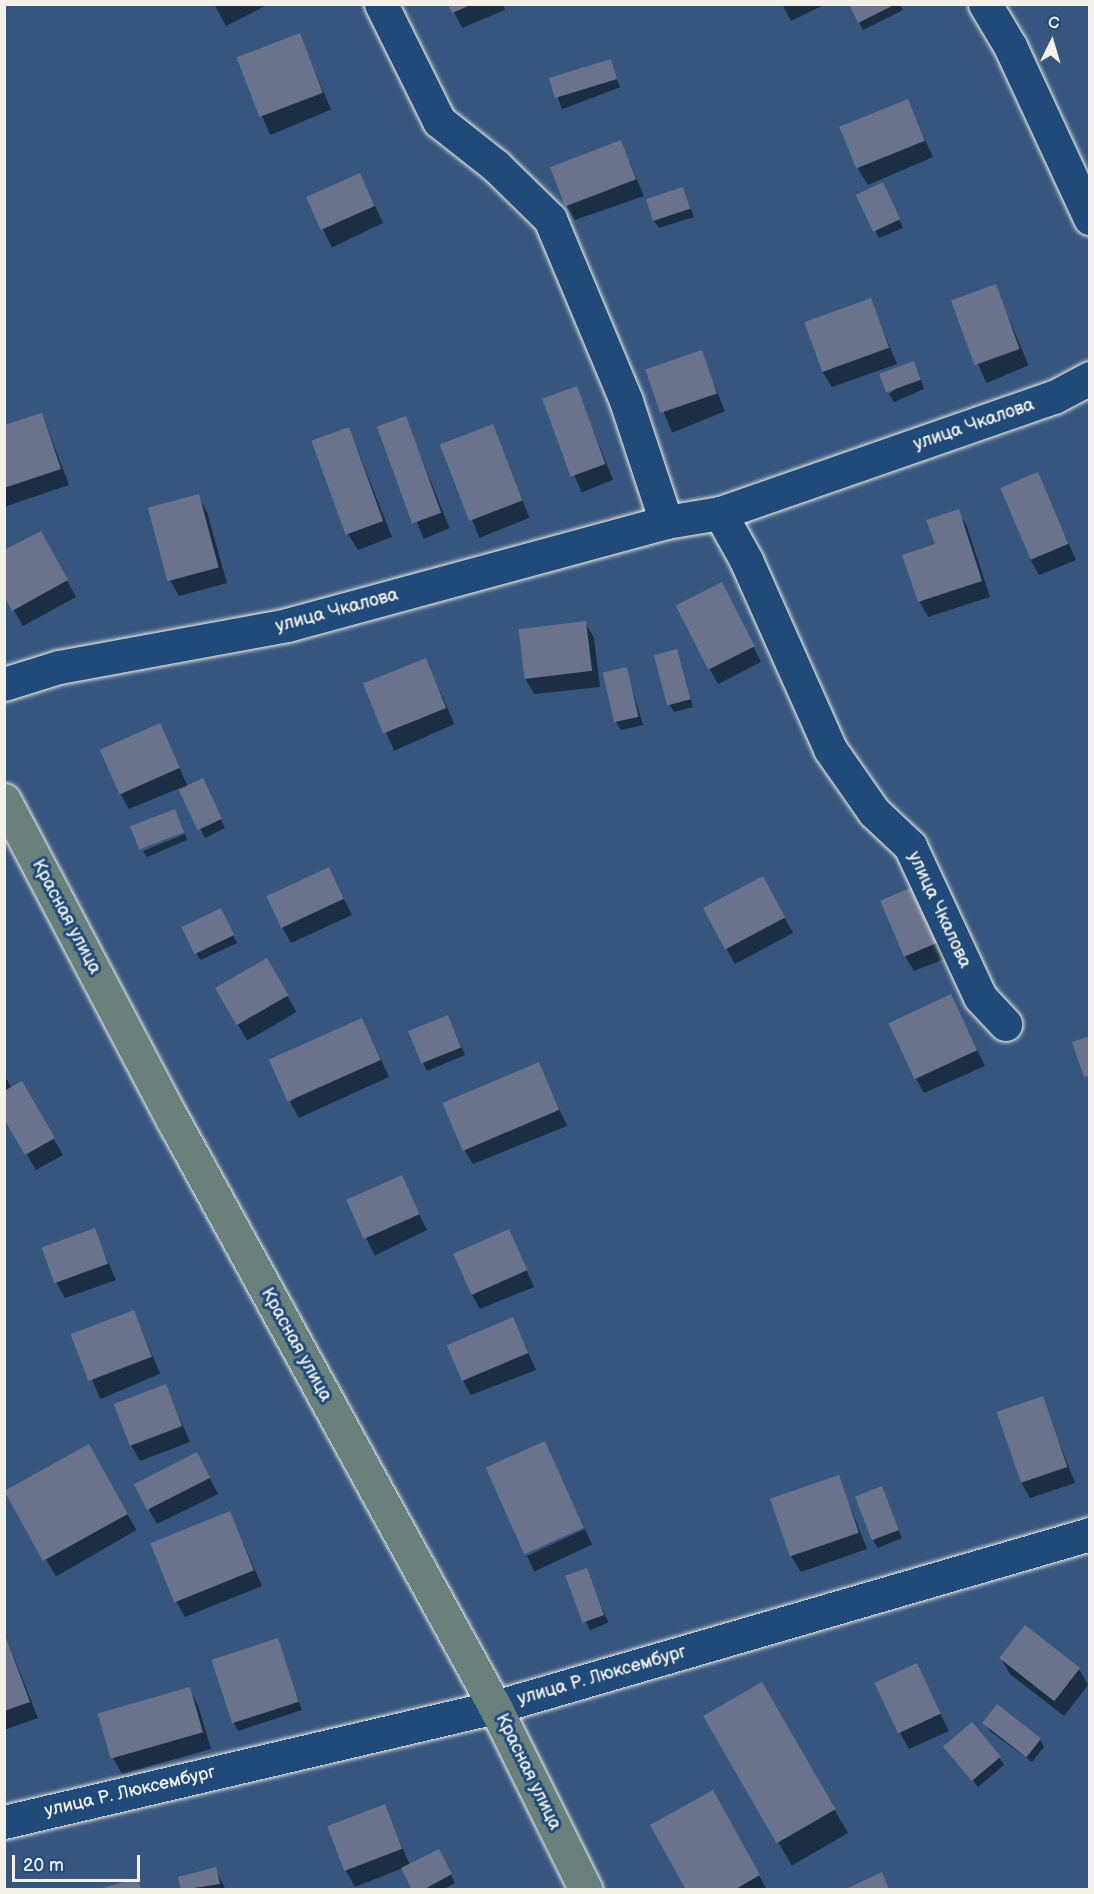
<!DOCTYPE html>
<html>
<head>
<meta charset="utf-8">
<style>
  body { margin:0 }
  #map { position:relative; width:1094px; height:1894px; overflow:hidden; background:#36567f; font-family:"Balsamiq Sans",sans-serif }
  div>[style] { position:absolute }
  .shadow>* { inset:0; background:#0007; transform-origin:0 0 }
  .building>* { inset:0; background:#6b738c; transform-origin:0 0 }
  .roads { filter:drop-shadow(0 0 2px #f4f1e8) drop-shadow(0 0 2px #f4f1e8) }
  .minor>* { height:33px; margin:-16.5px; padding:0 16.5px; transform-origin:16.5px; border-radius:16.5px; background:#1f4a7a }
  .major>* { height:33px; margin:-16.5px; padding:0 16.5px; transform-origin:16.5px; border-radius:16.5px; background:#6a807c }
  span { translate:-50% -50%; white-space:nowrap; text-align:center; line-height:1.15; -webkit-text-stroke:6px #1f4a7a; paint-order:stroke }
  .street-label { font-size:18px; color:#f4f1e8 }
  .frame { position:absolute; inset:0; border:6px solid #f4f1e8; pointer-events:none }
  .north { position:absolute; left:1022px; top:12px; width:60px; height:60px; -webkit-text-stroke:4px #1f4a7a; paint-order:stroke; rotate:5deg; font-size:16px; font-weight:700; line-height:24px; text-align:center; color:#f4f1e8 }
  .north::after { content:''; display:block; margin:auto; width:21px; height:27px; background:#f4f1e8; clip-path:polygon(50% 0,100% 100%,50% 72%,0 100%) }
  .scale { position:absolute; left:12px; top:1855px; width:128px; height:27px; box-sizing:border-box; border:3px solid #f4f1e8; border-top:0; padding-left:8px; font-size:18px; line-height:21px; white-space:nowrap; color:#f4f1e8; -webkit-text-stroke:4px #1f4a7a; paint-order:stroke }
</style>
</head>
<body>
<div id="map">
  <div class="shadow">
    <i style="clip-path:polygon(214px 4px,269px 4px,226px 26px)"></i>
    <i style="clip-path:polygon(450px 4px,503px 4px,505px 10px,462px 28px)"></i>
    <i style="clip-path:polygon(782px 4px,826px 4px,791px 21px)"></i>
    <i style="clip-path:polygon(850px 4px,900px 4px,903px 10px,863px 30px)"></i>
    <i style="left:299px;top:34px;width:82px;height:66px;rotate:67deg"></i>
    <i style="left:610px;top:61px;width:28px;height:62px;rotate:69deg"></i>
    <i style="clip-path:polygon(907px 101px,933px 157px,868px 185px,858px 169px)"></i>
    <i style="clip-path:polygon(621px 142px,644px 196px,575px 220px,565px 204px)"></i>
    <i style="left:360px;top:175px;width:53px;height:57px;rotate:64deg"></i>
    <i style="clip-path:polygon(682px 189px,694px 217px,659px 228px,654px 221px)"></i>
    <i style="clip-path:polygon(887px 191px,903px 228px,879px 238px,858px 194px)"></i>
    <i style="left:995px;top:286px;width:86px;height:46px;rotate:67deg"></i>
    <i style="clip-path:polygon(870px 300px,897px 364px,832px 387px,822px 371px)"></i>
    <i style="left:701px;top:352px;width:64px;height:57px;rotate:68deg"></i>
    <i style="clip-path:polygon(918px 371px,924px 389px,894px 402px,889px 394px)"></i>
    <i style="left:576px;top:388px;width:99px;height:34px;rotate:68deg"></i>
    <i style="clip-path:polygon(42px 414px,69px 485px,4px 507px,4px 427px)"></i>
    <i style="left:405px;top:418px;width:119px;height:28px;rotate:68deg"></i>
    <i style="left:492px;top:425px;width:100px;height:54px;rotate:68deg"></i>
    <i style="clip-path:polygon(349px 429px,392px 537px,358px 550px,348px 534px)"></i>
    <i style="clip-path:polygon(1038px 474px,1076px 560px,1039px 575px,1030px 559px)"></i>
    <i style="clip-path:polygon(198px 496px,207px 512px,227px 583px,179px 596px,170px 580px)"></i>
    <i style="clip-path:polygon(958px 511px,967px 527px,990px 597px,928px 617px,919px 601px,937px 545px)"></i>
    <i style="clip-path:polygon(49px 548px,76px 597px,23px 626px,4px 593px)"></i>
    <i style="clip-path:polygon(730px 599px,761px 662px,718px 684px,709px 668px)"></i>
    <i style="clip-path:polygon(585px 622px,594px 638px,600px 687px,534px 694px,525px 678px)"></i>
    <i style="clip-path:polygon(676px 651px,693px 707px,674px 712px,669px 704px)"></i>
    <i style="left:426px;top:660px;width:70px;height:66px;rotate:66deg"></i>
    <i style="clip-path:polygon(626px 668px,643px 725px,621px 730px,616px 722px)"></i>
    <i style="clip-path:polygon(160px 725px,188px 787px,206px 788px,225px 828px,205px 838px,180px 788px,129px 809px,120px 793px)"></i>
    <i style="clip-path:polygon(185px 834px,187px 840px,147px 857px,143px 851px)"></i>
    <i style="clip-path:polygon(329px 869px,352px 915px,291px 943px,282px 927px)"></i>
    <i style="clip-path:polygon(917px 887px,949px 957px,914px 971px,905px 956px)"></i>
    <i style="clip-path:polygon(771px 894px,793px 933px,735px 964px,726px 948px)"></i>
    <i style="clip-path:polygon(224px 917px,237px 943px,201px 960px,196px 953px)"></i>
    <i style="left:267px;top:961px;width:59px;height:57px;rotate:60deg"></i>
    <i style="clip-path:polygon(951px 996px,985px 1066px,924px 1093px,915px 1077px)"></i>
    <i style="clip-path:polygon(452px 1025px,465px 1055px,427px 1071px,410px 1033px)"></i>
    <i style="clip-path:polygon(370px 1036px,389px 1077px,299px 1118px,290px 1102px)"></i>
    <i style="clip-path:polygon(539px 1063px,567px 1126px,473px 1164px,463px 1148px)"></i>
    <i style="clip-path:polygon(4px 1075px,12px 1088px,21px 1083px,63px 1155px,36px 1170px,4px 1116px)"></i>
    <i style="left:401px;top:1177px;width:59px;height:58px;rotate:64deg"></i>
    <i style="clip-path:polygon(94px 1230px,116px 1280px,65px 1298px,56px 1282px)"></i>
    <i style="clip-path:polygon(509px 1231px,534px 1287px,480px 1309px,471px 1293px)"></i>
    <i style="left:134px;top:1312px;width:67px;height:65px;rotate:67deg"></i>
    <i style="clip-path:polygon(513px 1319px,536px 1370px,471px 1395px,462px 1379px)"></i>
    <i style="clip-path:polygon(166px 1386px,190px 1442px,140px 1461px,131px 1445px)"></i>
    <i style="clip-path:polygon(1042px 1398px,1075px 1483px,1030px 1498px,1021px 1482px)"></i>
    <i style="left:88px;top:1446px;width:97px;height:93px;rotate:60deg"></i>
    <i style="clip-path:polygon(197px 1454px,218px 1494px,157px 1524px,148px 1508px)"></i>
    <i style="clip-path:polygon(838px 1476px,867px 1549px,801px 1572px,791px 1556px)"></i>
    <i style="clip-path:polygon(882px 1488px,902px 1538px,878px 1548px,873px 1540px)"></i>
    <i style="clip-path:polygon(230px 1513px,262px 1586px,185px 1617px,176px 1601px)"></i>
    <i style="left:585px;top:1529px;width:17px;height:64px;rotate:65deg"></i>
    <i style="left:586px;top:1570px;width:57px;height:20px;rotate:67deg"></i>
    <i style="clip-path:polygon(4px 1632px,38px 1718px,4px 1730px)"></i>
    <i style="clip-path:polygon(277px 1640px,302px 1710px,238px 1731px,234px 1723px)"></i>
    <i style="clip-path:polygon(1001px 1658px,1079px 1669px,1088px 1685px,1064px 1716px,1010px 1674px)"></i>
    <i style="clip-path:polygon(916px 1665px,949px 1731px,909px 1749px,900px 1733px)"></i>
    <i style="left:762px;top:1684px;width:172px;height:65px;rotate:60deg"></i>
    <i style="clip-path:polygon(189px 1689px,198px 1705px,211px 1749px,122px 1774px,113px 1758px,100px 1714px)"></i>
    <i style="clip-path:polygon(985px 1723px,1040px 1739px,1044px 1747px,1032px 1762px,990px 1731px)"></i>
    <i style="clip-path:polygon(945px 1746px,999px 1757px,1004px 1765px,978px 1787px)"></i>
    <i style="clip-path:polygon(384px 1806px,410px 1865px,443px 1859px,455px 1883px,442px 1890px,414px 1890px,403px 1868px,355px 1887px,346px 1871px)"></i>
    <i style="clip-path:polygon(722px 1808px,767px 1890px,688px 1890px)"></i>
    <i style="clip-path:polygon(215px 1869px,226px 1890px,183px 1890px)"></i>
  </div>
  <div class="building">
    <i style="clip-path:polygon(448px 4px,471px 4px,471px 5px,452px 13px)"></i>
    <i style="clip-path:polygon(849px 4px,896px 4px,858px 23px)"></i>
    <i style="left:300px;top:33px;width:64px;height:68px;rotate:69deg"></i>
    <i style="left:611px;top:59px;width:21px;height:65px;rotate:73deg"></i>
    <i style="left:908px;top:99px;width:45px;height:74px;rotate:68deg"></i>
    <i style="left:621px;top:140px;width:42px;height:76px;rotate:69deg"></i>
    <i style="left:360px;top:173px;width:36px;height:59px;rotate:66deg"></i>
    <i style="left:883px;top:182px;width:41px;height:30px;rotate:65deg"></i>
    <i style="left:683px;top:187px;width:23px;height:39px;rotate:72deg"></i>
    <i style="left:996px;top:284px;width:69px;height:48px;rotate:70deg"></i>
    <i style="left:871px;top:298px;width:53px;height:71px;rotate:70deg"></i>
    <i style="left:702px;top:350px;width:46px;height:60px;rotate:71deg"></i>
    <i style="left:914px;top:361px;width:20px;height:37px;rotate:70deg"></i>
    <i style="left:577px;top:386px;width:83px;height:37px;rotate:70deg"></i>
    <i style="clip-path:polygon(42px 413px,61px 469px,4px 488px,4px 425px)"></i>
    <i style="left:406px;top:416px;width:103px;height:31px;rotate:70deg"></i>
    <i style="left:493px;top:424px;width:82px;height:57px;rotate:69deg"></i>
    <i style="left:349px;top:427px;width:100px;height:40px;rotate:70deg"></i>
    <i style="left:1038px;top:472px;width:78px;height:41px;rotate:67deg"></i>
    <i style="left:199px;top:494px;width:76px;height:53px;rotate:75deg"></i>
    <i style="clip-path:polygon(959px 509px,982px 581px,918px 602px,902px 555px,935px 544px,926px 520px)"></i>
    <i style="clip-path:polygon(41px 531px,68px 580px,12px 611px,4px 596px,4px 550px)"></i>
    <i style="left:722px;top:582px;width:72px;height:52px;rotate:63deg"></i>
    <i style="left:586px;top:621px;width:50px;height:68px;rotate:83deg"></i>
    <i style="left:677px;top:649px;width:52px;height:24px;rotate:75deg"></i>
    <i style="left:426px;top:658px;width:54px;height:68px;rotate:68deg"></i>
    <i style="left:627px;top:667px;width:51px;height:25px;rotate:77deg"></i>
    <i style="left:160px;top:723px;width:49px;height:66px;rotate:66deg"></i>
    <i style="left:203px;top:778px;width:45px;height:27px;rotate:65deg"></i>
    <i style="left:175px;top:809px;width:25px;height:48px;rotate:69deg"></i>
    <i style="left:329px;top:867px;width:35px;height:69px;rotate:65deg"></i>
    <i style="left:763px;top:876px;width:47px;height:68px;rotate:62deg"></i>
    <i style="left:917px;top:885px;width:61px;height:40px;rotate:67deg"></i>
    <i style="left:221px;top:908px;width:30px;height:44px;rotate:64deg"></i>
    <i style="left:267px;top:958px;width:43px;height:60px;rotate:60deg"></i>
    <i style="left:951px;top:994px;width:62px;height:69px;rotate:65deg"></i>
    <i style="left:448px;top:1015px;width:35px;height:43px;rotate:68deg"></i>
    <i style="left:362px;top:1018px;width:46px;height:102px;rotate:66deg"></i>
    <i style="clip-path:polygon(1090px 1036px,1090px 1076px,1084px 1077px,1072px 1042px)"></i>
    <i style="left:539px;top:1062px;width:52px;height:105px;rotate:67deg"></i>
    <i style="clip-path:polygon(22px 1081px,55px 1138px,25px 1155px,4px 1119px,4px 1091px)"></i>
    <i style="left:402px;top:1175px;width:43px;height:61px;rotate:66deg"></i>
    <i style="left:95px;top:1228px;width:38px;height:57px;rotate:70deg"></i>
    <i style="left:509px;top:1229px;width:45px;height:61px;rotate:66deg"></i>
    <i style="left:134px;top:1310px;width:50px;height:68px;rotate:69deg"></i>
    <i style="left:513px;top:1317px;width:39px;height:72px;rotate:67deg"></i>
    <i style="left:166px;top:1384px;width:45px;height:56px;rotate:69deg"></i>
    <i style="left:1043px;top:1396px;width:75px;height:49px;rotate:71deg"></i>
    <i style="left:545px;top:1441px;width:95px;height:65px;rotate:66deg"></i>
    <i style="left:89px;top:1444px;width:80px;height:97px;rotate:61deg"></i>
    <i style="left:197px;top:1452px;width:29px;height:71px;rotate:63deg"></i>
    <i style="left:839px;top:1475px;width:61px;height:73px;rotate:71deg"></i>
    <i style="left:882px;top:1486px;width:47px;height:29px;rotate:69deg"></i>
    <i style="left:230px;top:1511px;width:64px;height:86px;rotate:68deg"></i>
    <i style="left:587px;top:1568px;width:50px;height:23px;rotate:70deg"></i>
    <i style="left:1025px;top:1625px;width:70px;height:42px;rotate:38deg"></i>
    <i style="clip-path:polygon(4px 1632px,30px 1702px,4px 1711px)"></i>
    <i style="left:278px;top:1638px;width:67px;height:70px;rotate:72deg"></i>
    <i style="left:917px;top:1663px;width:56px;height:47px;rotate:65deg"></i>
    <i style="left:762px;top:1682px;width:147px;height:68px;rotate:60deg"></i>
    <i style="left:190px;top:1687px;width:47px;height:96px;rotate:74deg"></i>
    <i style="left:997px;top:1704px;width:56px;height:24px;rotate:38deg"></i>
    <i style="left:972px;top:1722px;width:45px;height:38px;rotate:50deg"></i>
    <i style="clip-path:polygon(713px 1790px,760px 1875px,734px 1890px,686px 1890px,650px 1825px)"></i>
    <i style="left:385px;top:1804px;width:48px;height:62px;rotate:69deg"></i>
    <i style="clip-path:polygon(439px 1849px,452px 1874px,423px 1890px,412px 1890px,401px 1868px)"></i>
    <i style="clip-path:polygon(216px 1867px,220px 1884px,181px 1890px,178px 1877px)"></i>
    <i style="clip-path:polygon(882px 1872px,889px 1890px,844px 1890px)"></i>
    <i style="clip-path:polygon(138px 1878px,141px 1890px,99px 1890px,99px 1889px)"></i>
  </div>
  <div class="roads">
    <div class="minor">
      <i style="left:381px;top:4px;width:131px;rotate:63.6deg"></i>
      <i style="left:439px;top:121px;width:73px;rotate:38.3deg"></i>
      <i style="left:496px;top:166px;width:76px;rotate:44.5deg"></i>
      <i style="left:550px;top:219px;width:197px;rotate:67.3deg"></i>
      <i style="left:626px;top:401px;width:127px;rotate:71.7deg"></i>
      <i style="left:985px;top:4px;width:49px;rotate:59.2deg"></i>
      <i style="left:1010px;top:46px;width:190px;rotate:65.1deg"></i>
      <i style="left:720px;top:513px;width:54px;rotate:61deg"></i>
      <i style="left:746px;top:560px;width:207px;rotate:66deg"></i>
      <i style="left:830px;top:749px;width:77px;rotate:55.1deg"></i>
      <i style="left:874px;top:812px;width:50px;rotate:43.4deg"></i>
      <i style="left:910px;top:846px;width:166px;rotate:65.1deg"></i>
      <i style="left:980px;top:997px;width:37px;rotate:47deg"></i>
      <i style="left:4px;top:684px;width:58px;rotate:-17.2deg"></i>
      <i style="left:59px;top:667px;width:232px;rotate:-10.4deg"></i>
      <i style="left:287px;top:625px;width:393px;rotate:-15.2deg"></i>
      <i style="left:666px;top:522px;width:55px;rotate:-9.5deg"></i>
      <i style="left:720px;top:513px;width:354px;rotate:-19.2deg"></i>
      <i style="left:1054px;top:397px;width:41px;rotate:-27.8deg"></i>
      <i style="left:4px;top:1822px;width:504px;rotate:-13.18deg"></i>
      <i style="left:495px;top:1707px;width:620px;rotate:-16.21deg"></i>
    </div>
    <div class="major">
      <i style="left:4px;top:800px;width:364px;rotate:62.2deg"></i>
      <i style="left:174px;top:1122px;width:667px;rotate:61.25deg"></i>
      <i style="left:495px;top:1707px;width:204px;rotate:63.6deg"></i>
    </div>
  </div>
  <div class="street-label">
    <span style="left:974px;top:425px;rotate:-19deg">улица Чкалова</span>
    <span style="left:337px;top:611px;rotate:-15deg">улица Чкалова</span>
    <span style="left:939px;top:910px;rotate:65deg">улица Чкалова</span>
    <span style="left:66px;top:917px;rotate:62deg">Красная улица</span>
    <span style="left:296px;top:1345px;rotate:61deg">Красная улица</span>
    <span style="left:602px;top:1676px;rotate:-16deg">улица Р. Люксембург</span>
    <span style="left:528px;top:1772px;rotate:64deg">Красная улица</span>
    <span style="left:130px;top:1792px;rotate:-13deg">улица Р. Люксембург</span>
  </div>
  <div class="frame"></div>
  <div class="north">С</div>
  <div class="scale">20 m</div>
</div>
</body>
</html>
